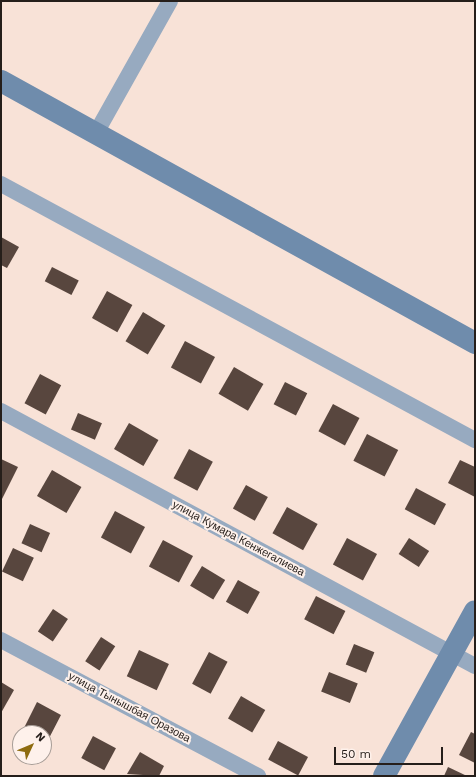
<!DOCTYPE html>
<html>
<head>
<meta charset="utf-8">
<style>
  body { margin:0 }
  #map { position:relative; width:476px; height:777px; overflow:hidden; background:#f8e2d7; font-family:"Work Sans",sans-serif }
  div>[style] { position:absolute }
  .building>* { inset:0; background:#58463e; transform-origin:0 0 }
  .street>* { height:16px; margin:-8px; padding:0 8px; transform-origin:8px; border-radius:8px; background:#97aac0 }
  .secondary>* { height:22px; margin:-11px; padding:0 11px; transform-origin:11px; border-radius:11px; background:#6f8cac }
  span { translate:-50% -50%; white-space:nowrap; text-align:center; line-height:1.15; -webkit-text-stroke:4px #fef1eb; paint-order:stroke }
  .street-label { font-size:11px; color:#251e1a }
  .frame { position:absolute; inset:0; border:2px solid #251e1a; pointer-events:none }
  .north { position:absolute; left:12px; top:725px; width:40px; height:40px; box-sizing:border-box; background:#fef1eb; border:1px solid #a79d97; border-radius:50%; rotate:46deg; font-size:11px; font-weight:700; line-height:16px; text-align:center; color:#251e1a }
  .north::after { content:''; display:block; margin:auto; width:14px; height:18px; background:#8e6b0f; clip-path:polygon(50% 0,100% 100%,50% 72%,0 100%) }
  .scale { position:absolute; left:334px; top:747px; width:109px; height:18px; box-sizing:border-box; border:2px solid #251e1a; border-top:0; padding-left:5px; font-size:12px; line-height:14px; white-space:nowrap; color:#251e1a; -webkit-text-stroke:3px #fef1eb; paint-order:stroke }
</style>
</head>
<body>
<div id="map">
  <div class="building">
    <i style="clip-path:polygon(1px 237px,19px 247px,7px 268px,1px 265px)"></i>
    <i style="left:52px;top:267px;width:30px;height:16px;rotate:27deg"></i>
    <i style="left:107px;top:291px;width:29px;height:31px;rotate:29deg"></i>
    <i style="left:143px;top:312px;width:26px;height:34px;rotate:31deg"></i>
    <i style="left:185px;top:341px;width:34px;height:30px;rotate:28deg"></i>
    <i style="left:234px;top:367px;width:34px;height:31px;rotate:30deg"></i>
    <i style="left:40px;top:374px;width:24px;height:33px;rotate:28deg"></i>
    <i style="left:285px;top:382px;width:25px;height:25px;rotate:27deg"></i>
    <i style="left:333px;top:404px;width:30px;height:31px;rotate:28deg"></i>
    <i style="left:78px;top:413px;width:26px;height:18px;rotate:23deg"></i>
    <i style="left:129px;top:423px;width:34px;height:30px;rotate:30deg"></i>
    <i style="left:367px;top:434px;width:35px;height:30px;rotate:27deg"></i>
    <i style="left:189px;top:449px;width:27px;height:33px;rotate:28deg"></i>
    <i style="clip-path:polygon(1px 459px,18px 467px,1px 501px)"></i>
    <i style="clip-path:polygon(460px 460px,475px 467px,475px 497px,448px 483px)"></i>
    <i style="left:52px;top:470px;width:34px;height:30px;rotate:30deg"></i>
    <i style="left:246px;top:485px;width:25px;height:27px;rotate:29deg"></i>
    <i style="left:416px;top:488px;width:34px;height:24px;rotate:28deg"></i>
    <i style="left:287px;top:507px;width:35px;height:30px;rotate:29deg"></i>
    <i style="left:115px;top:511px;width:34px;height:30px;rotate:28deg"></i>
    <i style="left:30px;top:524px;width:22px;height:21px;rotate:24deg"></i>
    <i style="left:347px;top:538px;width:34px;height:30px;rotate:28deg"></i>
    <i style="left:409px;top:538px;width:24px;height:19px;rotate:33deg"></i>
    <i style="left:163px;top:540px;width:34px;height:30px;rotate:28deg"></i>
    <i style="left:13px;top:548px;width:23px;height:26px;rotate:25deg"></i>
    <i style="left:202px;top:566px;width:27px;height:23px;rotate:31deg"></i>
    <i style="left:238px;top:580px;width:25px;height:25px;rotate:29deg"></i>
    <i style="left:316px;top:596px;width:33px;height:26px;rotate:27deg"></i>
    <i style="left:53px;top:609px;width:18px;height:27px;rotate:34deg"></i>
    <i style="left:101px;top:637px;width:17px;height:29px;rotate:33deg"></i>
    <i style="left:354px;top:644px;width:22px;height:22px;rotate:22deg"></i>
    <i style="left:139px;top:650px;width:33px;height:29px;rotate:25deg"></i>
    <i style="left:209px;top:652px;width:21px;height:36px;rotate:28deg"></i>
    <i style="left:329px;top:672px;width:31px;height:21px;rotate:22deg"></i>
    <i style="clip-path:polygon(1px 682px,14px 690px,1px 713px)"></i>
    <i style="left:241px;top:696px;width:28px;height:26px;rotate:30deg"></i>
    <i style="clip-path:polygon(37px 702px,61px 715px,46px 744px,44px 743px,44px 733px,22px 732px)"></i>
    <i style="clip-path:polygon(471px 732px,475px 734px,475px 763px,459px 755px)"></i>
    <i style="left:93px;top:736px;width:26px;height:25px;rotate:28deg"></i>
    <i style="left:278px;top:741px;width:34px;height:21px;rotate:28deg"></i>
    <i style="clip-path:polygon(140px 752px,164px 766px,159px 776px,127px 774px)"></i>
    <i style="clip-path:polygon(448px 767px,467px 776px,444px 776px)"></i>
  </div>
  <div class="street">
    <i style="left:96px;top:133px;width:151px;rotate:-60.7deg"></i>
    <i style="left:1px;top:184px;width:539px;rotate:28.37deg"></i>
    <i style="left:1px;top:411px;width:538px;rotate:28.28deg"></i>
    <i style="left:1px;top:640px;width:291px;rotate:27.9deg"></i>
  </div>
  <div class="secondary">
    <i style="left:1px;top:81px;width:542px;rotate:28.93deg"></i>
    <i style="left:384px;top:776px;width:188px;rotate:-61.1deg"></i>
  </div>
  <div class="street-label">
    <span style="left:238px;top:539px;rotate:28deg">улица Кумара Кенжегалиева</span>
    <span style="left:129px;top:708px;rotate:28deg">улица Тынышбая Оразова</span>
  </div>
  <div class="frame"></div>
  <div class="north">N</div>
  <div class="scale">50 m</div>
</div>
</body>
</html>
